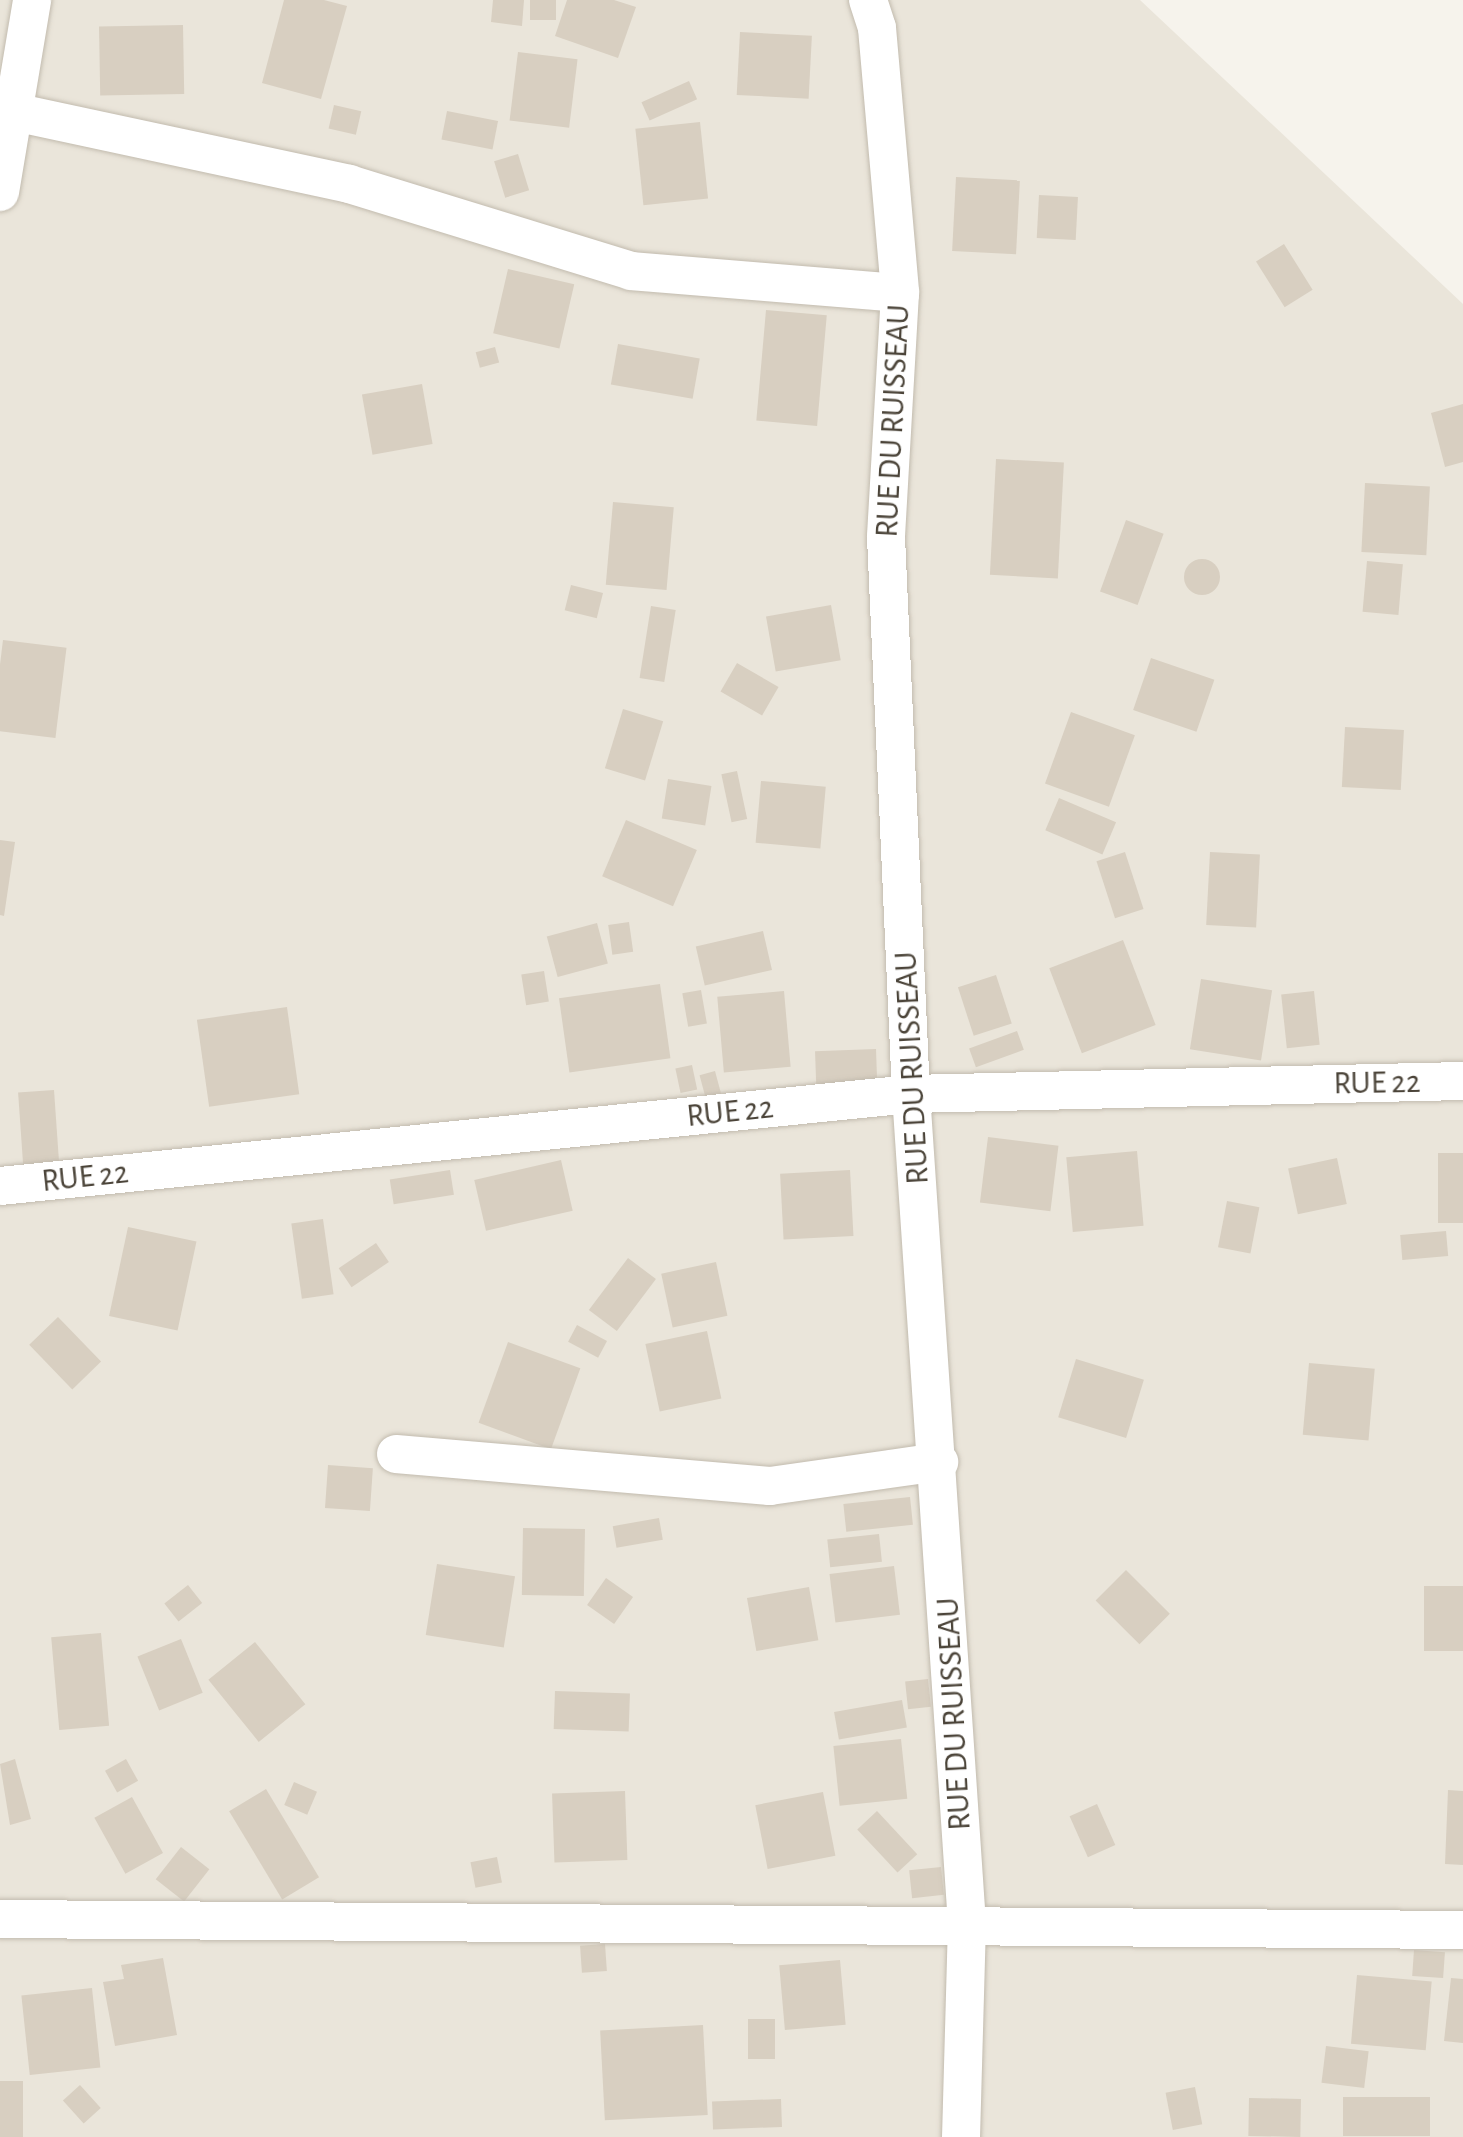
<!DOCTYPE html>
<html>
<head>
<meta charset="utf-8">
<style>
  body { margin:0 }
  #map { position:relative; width:1463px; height:2137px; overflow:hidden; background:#f6f3ec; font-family:"Alegreya Sans",sans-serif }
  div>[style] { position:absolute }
  .residential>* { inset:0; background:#eae5da }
  .building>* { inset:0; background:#d8cfc1; transform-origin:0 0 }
  .round { border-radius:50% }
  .roads { filter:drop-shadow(0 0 2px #c2bbae) drop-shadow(0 0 2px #c2bbae) }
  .street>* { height:38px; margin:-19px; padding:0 19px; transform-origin:19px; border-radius:19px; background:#fff }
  span { translate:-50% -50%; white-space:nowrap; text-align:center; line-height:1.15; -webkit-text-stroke:6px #fff; paint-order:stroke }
  .street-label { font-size:32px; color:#4b4439 }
</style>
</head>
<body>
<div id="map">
  <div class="residential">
    <i style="clip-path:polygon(0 0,1140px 0,1463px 304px,1463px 2137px,0 2137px)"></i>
  </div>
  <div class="building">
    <i style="clip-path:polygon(284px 0,324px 0,347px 6px,321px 99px,262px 83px)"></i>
    <i style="clip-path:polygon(493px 0,524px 0,522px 26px,491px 22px)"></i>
    <i style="left:530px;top:0;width:26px;height:20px"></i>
    <i style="clip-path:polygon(567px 0,614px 0,636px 7px,618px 58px,555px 36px)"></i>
    <i style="left:183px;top:25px;width:69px;height:84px;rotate:89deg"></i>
    <i style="left:740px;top:32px;width:72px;height:63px;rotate:3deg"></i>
    <i style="left:518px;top:52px;width:60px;height:69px;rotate:7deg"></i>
    <i style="left:689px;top:81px;width:20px;height:52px;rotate:66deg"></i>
    <i style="left:334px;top:105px;width:28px;height:24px;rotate:13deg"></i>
    <i style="left:447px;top:111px;width:52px;height:29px;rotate:11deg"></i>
    <i style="left:700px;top:122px;width:77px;height:65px;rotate:84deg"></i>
    <i style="left:518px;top:154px;width:38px;height:25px;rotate:73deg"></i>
    <i style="left:956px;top:177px;width:64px;height:74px;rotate:3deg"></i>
    <i style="left:1039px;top:195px;width:39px;height:43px;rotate:3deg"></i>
    <i style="left:1284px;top:244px;width:54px;height:33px;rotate:58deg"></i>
    <i style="left:508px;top:269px;width:68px;height:66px;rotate:13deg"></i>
    <i style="left:766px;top:310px;width:61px;height:111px;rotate:5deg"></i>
    <i style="left:618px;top:344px;width:83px;height:41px;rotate:10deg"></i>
    <i style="left:495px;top:347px;width:16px;height:20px;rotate:75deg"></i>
    <i style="left:422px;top:384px;width:61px;height:61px;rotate:80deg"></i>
    <i style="clip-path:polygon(1463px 404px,1463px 462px,1445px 467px,1431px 413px)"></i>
    <i style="left:996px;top:459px;width:68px;height:116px;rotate:3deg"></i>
    <i style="left:1365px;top:483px;width:65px;height:69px;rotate:3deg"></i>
    <i style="left:613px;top:502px;width:61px;height:83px;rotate:5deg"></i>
    <i style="left:1126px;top:520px;width:40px;height:76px;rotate:20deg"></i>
    <i class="round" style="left:1184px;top:559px;width:36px;height:36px"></i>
    <i style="left:1367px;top:561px;width:36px;height:51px;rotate:5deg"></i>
    <i style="left:571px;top:585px;width:33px;height:26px;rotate:14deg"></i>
    <i style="left:831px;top:605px;width:56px;height:66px;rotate:80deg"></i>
    <i style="left:651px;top:606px;width:25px;height:73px;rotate:9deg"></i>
    <i style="left:3px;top:640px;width:64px;height:91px;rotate:7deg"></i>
    <i style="left:1151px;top:658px;width:67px;height:55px;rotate:19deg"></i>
    <i style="left:737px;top:663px;width:48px;height:33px;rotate:30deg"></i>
    <i style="left:623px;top:709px;width:42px;height:62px;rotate:17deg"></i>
    <i style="left:1071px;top:712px;width:68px;height:76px;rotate:20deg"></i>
    <i style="left:1345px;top:727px;width:59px;height:60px;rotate:3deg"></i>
    <i style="left:737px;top:771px;width:49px;height:16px;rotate:78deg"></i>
    <i style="left:668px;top:779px;width:44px;height:40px;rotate:9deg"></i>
    <i style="left:761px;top:781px;width:65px;height:62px;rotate:5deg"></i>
    <i style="left:1059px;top:798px;width:62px;height:35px;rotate:23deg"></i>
    <i style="left:626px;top:820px;width:77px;height:61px;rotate:23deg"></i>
    <i style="clip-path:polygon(0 840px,15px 842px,4px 916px,0 915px)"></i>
    <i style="left:1125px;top:852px;width:60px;height:30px;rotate:72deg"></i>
    <i style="left:1210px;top:852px;width:50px;height:73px;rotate:3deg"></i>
    <i style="left:629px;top:922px;width:30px;height:21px;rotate:82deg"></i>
    <i style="left:597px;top:923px;width:42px;height:52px;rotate:75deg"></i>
    <i style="left:763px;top:931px;width:40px;height:69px;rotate:77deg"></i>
    <i style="left:1123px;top:940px;width:91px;height:79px;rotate:69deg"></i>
    <i style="left:544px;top:971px;width:31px;height:23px;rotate:81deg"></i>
    <i style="left:996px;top:975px;width:51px;height:40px;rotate:72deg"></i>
    <i style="left:1201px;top:979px;width:72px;height:71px;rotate:9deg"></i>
    <i style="left:660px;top:984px;width:75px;height:102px;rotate:82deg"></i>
    <i style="left:701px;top:990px;width:34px;height:19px;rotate:80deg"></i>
    <i style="left:784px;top:991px;width:76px;height:67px;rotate:85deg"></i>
    <i style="left:1314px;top:991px;width:54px;height:33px;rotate:84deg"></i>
    <i style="left:287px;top:1007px;width:88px;height:91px;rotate:82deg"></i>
    <i style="left:1017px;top:1031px;width:20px;height:51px;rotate:70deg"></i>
    <i style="left:876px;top:1049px;width:37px;height:61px;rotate:88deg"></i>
    <i style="left:692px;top:1065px;width:25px;height:17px;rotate:78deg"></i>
    <i style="left:715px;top:1071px;width:28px;height:16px;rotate:75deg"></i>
    <i style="left:54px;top:1090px;width:77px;height:36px;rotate:86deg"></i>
    <i style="left:988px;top:1137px;width:71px;height:66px;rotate:7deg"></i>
    <i style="left:1137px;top:1151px;width:75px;height:71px;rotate:85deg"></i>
    <i style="left:1438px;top:1153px;width:25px;height:70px"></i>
    <i style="left:1337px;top:1158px;width:47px;height:50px;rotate:78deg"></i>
    <i style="left:561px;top:1160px;width:52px;height:89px;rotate:77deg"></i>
    <i style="left:450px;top:1170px;width:25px;height:61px;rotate:81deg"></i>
    <i style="left:850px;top:1170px;width:66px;height:70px;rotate:87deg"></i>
    <i style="left:1227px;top:1201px;width:33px;height:47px;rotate:11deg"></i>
    <i style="left:323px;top:1219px;width:76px;height:32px;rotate:82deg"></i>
    <i style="left:128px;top:1227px;width:70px;height:91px;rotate:12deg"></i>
    <i style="left:1446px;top:1231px;width:25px;height:46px;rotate:85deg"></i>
    <i style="left:376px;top:1243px;width:23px;height:45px;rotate:56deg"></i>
    <i style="left:628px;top:1258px;width:35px;height:65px;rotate:37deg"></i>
    <i style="left:716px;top:1262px;width:55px;height:56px;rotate:78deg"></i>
    <i style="left:58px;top:1317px;width:62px;height:40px;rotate:46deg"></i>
    <i style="left:577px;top:1325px;width:34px;height:19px;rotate:28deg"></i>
    <i style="left:707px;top:1331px;width:69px;height:63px;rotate:78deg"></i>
    <i style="left:508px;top:1342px;width:77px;height:86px;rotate:20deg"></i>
    <i style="left:1076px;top:1359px;width:71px;height:61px;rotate:17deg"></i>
    <i style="left:1309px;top:1363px;width:66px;height:72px;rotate:5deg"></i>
    <i style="left:328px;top:1465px;width:45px;height:43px;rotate:4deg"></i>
    <i style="left:910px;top:1497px;width:28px;height:67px;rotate:84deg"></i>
    <i style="left:659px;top:1518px;width:22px;height:47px;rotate:80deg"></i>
    <i style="left:523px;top:1528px;width:62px;height:67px;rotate:1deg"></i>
    <i style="left:879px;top:1534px;width:28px;height:52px;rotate:84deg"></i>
    <i style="left:437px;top:1564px;width:79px;height:72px;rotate:9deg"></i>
    <i style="left:894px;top:1566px;width:49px;height:65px;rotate:83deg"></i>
    <i style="left:1126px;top:1570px;width:62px;height:43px;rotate:45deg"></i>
    <i style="left:606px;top:1578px;width:33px;height:33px;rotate:35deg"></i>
    <i style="left:188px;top:1585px;width:23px;height:30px;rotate:52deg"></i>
    <i style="left:1463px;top:1586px;width:65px;height:39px;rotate:90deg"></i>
    <i style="left:809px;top:1587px;width:54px;height:63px;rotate:80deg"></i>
    <i style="left:101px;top:1633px;width:93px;height:50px;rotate:85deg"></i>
    <i style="left:181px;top:1639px;width:58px;height:47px;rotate:68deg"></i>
    <i style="left:255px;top:1642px;width:80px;height:60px;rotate:51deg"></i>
    <i style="left:928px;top:1679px;width:28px;height:23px;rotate:84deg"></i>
    <i style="left:555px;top:1691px;width:75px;height:38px;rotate:2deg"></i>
    <i style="left:902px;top:1700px;width:28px;height:69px;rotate:80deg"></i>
    <i style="left:901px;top:1739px;width:60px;height:68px;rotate:84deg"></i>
    <i style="clip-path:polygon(15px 1759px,31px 1819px,10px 1825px,0 1764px)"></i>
    <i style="left:126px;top:1759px;width:25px;height:24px;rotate:61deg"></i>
    <i style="left:294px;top:1782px;width:25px;height:25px;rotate:23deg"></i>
    <i style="left:266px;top:1789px;width:103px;height:43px;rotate:59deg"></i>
    <i style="clip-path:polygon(1448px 1790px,1463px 1791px,1463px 1865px,1445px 1864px)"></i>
    <i style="left:625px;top:1791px;width:69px;height:73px;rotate:88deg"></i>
    <i style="left:823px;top:1792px;width:65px;height:69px;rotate:79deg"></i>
    <i style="left:132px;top:1797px;width:64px;height:43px;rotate:61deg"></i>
    <i style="left:1097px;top:1804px;width:45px;height:30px;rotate:66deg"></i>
    <i style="left:877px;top:1811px;width:59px;height:27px;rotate:47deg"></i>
    <i style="left:181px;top:1847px;width:36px;height:41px;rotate:38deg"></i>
    <i style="left:497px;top:1857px;width:26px;height:27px;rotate:79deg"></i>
    <i style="left:941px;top:1867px;width:28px;height:32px;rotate:84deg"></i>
    <i style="left:605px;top:1944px;width:27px;height:25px;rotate:86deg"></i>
    <i style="left:1414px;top:1950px;width:31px;height:26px;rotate:4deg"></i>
    <i style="clip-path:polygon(163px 1958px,177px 2035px,115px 2046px,103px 1982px,124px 1979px,121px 1965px)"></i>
    <i style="left:840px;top:1960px;width:65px;height:61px;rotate:85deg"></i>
    <i style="left:1357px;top:1975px;width:75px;height:69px;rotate:5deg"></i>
    <i style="clip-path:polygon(1451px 1978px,1463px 1979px,1463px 2043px,1444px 2041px)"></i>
    <i style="left:92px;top:1988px;width:80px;height:71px;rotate:84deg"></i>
    <i style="left:748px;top:2019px;width:27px;height:40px"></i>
    <i style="left:703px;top:2025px;width:90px;height:103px;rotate:87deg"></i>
    <i style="left:1326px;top:2046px;width:43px;height:37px;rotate:7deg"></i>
    <i style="left:0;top:2081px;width:23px;height:56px"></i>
    <i style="left:80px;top:2085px;width:31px;height:23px;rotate:48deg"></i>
    <i style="left:1195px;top:2087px;width:38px;height:30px;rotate:79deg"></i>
    <i style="left:1430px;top:2097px;width:39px;height:87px;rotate:90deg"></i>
    <i style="left:1249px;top:2098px;width:52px;height:38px;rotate:1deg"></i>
    <i style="left:781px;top:2099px;width:28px;height:69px;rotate:88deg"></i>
  </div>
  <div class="roads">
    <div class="street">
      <i style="left:868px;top:0;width:29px;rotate:72deg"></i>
      <i style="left:877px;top:28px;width:266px;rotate:85deg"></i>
      <i style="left:900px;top:293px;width:244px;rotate:93.3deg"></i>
      <i style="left:886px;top:537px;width:558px;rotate:87.43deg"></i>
      <i style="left:911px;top:1094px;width:831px;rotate:86.14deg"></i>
      <i style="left:967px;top:1923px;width:214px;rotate:91.6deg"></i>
      <i style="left:14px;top:112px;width:343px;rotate:12.1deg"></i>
      <i style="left:349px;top:184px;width:295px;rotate:17.1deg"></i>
      <i style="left:631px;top:271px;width:270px;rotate:4.7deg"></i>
      <i style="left:0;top:192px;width:195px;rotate:-80.5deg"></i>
      <i style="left:0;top:1186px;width:916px;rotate:-5.77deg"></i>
      <i style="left:911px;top:1094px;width:552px;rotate:-1.35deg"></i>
      <i style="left:396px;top:1454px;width:375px;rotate:4.9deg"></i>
      <i style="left:770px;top:1486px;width:171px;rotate:-8.1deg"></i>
      <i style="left:0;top:1919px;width:1463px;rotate:0.43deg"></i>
    </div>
  </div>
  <div class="street-label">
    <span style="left:893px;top:421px;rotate:-87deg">RUE DU RUISSEAU</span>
    <span style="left:912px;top:1068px;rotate:-93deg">RUE DU RUISSEAU</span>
    <span style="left:1377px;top:1083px;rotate:-1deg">RUE 22</span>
    <span style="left:730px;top:1112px;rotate:-6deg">RUE 22</span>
    <span style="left:85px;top:1177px;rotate:-6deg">RUE 22</span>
    <span style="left:954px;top:1714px;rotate:-93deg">RUE DU RUISSEAU</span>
  </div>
</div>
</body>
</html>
